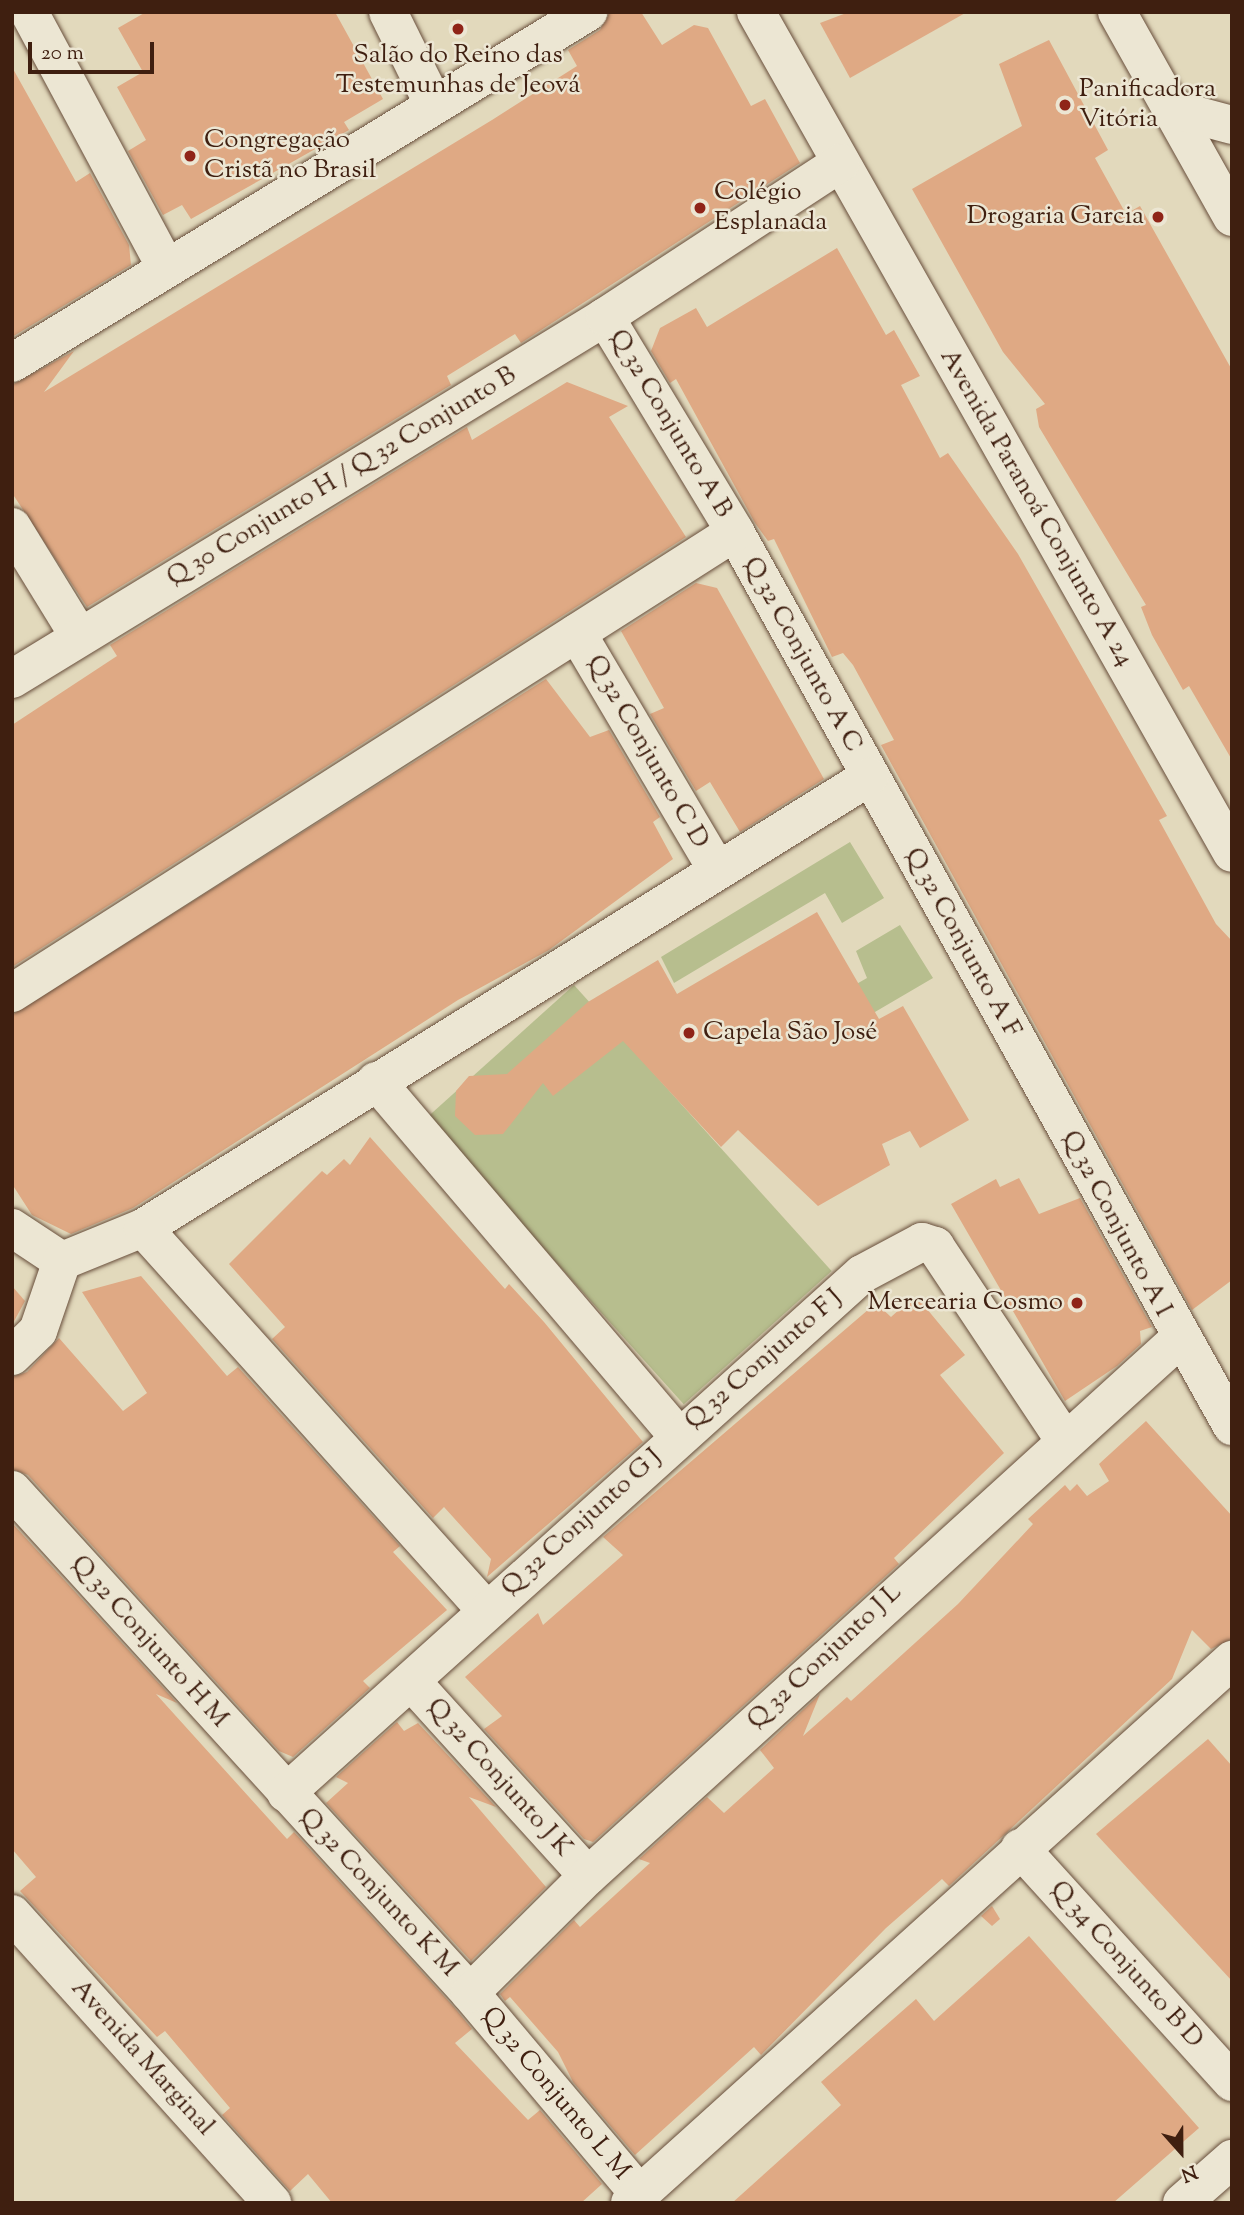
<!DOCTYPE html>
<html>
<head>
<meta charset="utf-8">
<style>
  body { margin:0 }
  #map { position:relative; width:1244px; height:2215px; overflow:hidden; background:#e2d9bc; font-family:"Sorts Mill Goudy",serif }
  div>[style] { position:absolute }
  .green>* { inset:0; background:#b7be8e; transform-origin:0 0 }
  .building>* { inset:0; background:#dfa984 }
  .roads { filter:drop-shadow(0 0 2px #684e3b) drop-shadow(0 0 2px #684e3b) }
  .minor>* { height:38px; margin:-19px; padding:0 19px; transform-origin:19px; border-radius:19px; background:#ece6d3 }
  .dots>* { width:19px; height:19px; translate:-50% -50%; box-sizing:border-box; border:4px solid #ece6d3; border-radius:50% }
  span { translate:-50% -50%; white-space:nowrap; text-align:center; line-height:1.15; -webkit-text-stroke:5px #ece6d3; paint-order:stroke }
  .poi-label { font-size:26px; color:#3f1f10 }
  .left { translate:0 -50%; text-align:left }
  .right { translate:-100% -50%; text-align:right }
  .street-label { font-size:26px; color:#3f1f10 }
  .frame { position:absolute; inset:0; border:14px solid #3f1f10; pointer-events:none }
  .north { position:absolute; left:1146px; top:2117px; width:70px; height:70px; -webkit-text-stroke:5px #ece6d3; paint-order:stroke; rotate:159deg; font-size:19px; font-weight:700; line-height:28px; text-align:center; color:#3f1f10 }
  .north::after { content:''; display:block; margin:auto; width:24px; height:32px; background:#3f1f10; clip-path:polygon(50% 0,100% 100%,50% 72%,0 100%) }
  .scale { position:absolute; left:28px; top:42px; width:126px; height:32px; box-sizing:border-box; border:4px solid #3f1f10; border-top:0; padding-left:9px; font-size:21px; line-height:24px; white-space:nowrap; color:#3f1f10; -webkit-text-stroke:5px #ece6d3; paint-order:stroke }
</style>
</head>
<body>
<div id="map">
  <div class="green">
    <i style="clip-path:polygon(850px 842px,884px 898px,842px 923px,825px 893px,674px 983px,661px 957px)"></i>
    <i style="clip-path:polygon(900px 925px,933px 978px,793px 1060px,720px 1062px,867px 978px,856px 951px)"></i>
    <i style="left:574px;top:985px;width:385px;height:199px;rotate:48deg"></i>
  </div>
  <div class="building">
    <i style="clip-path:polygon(146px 12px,335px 12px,383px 99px,344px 122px,349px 130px,191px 219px,182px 205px,163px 215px,128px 151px,146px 140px,117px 87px,143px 72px,118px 28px)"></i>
    <i style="clip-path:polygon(610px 12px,641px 12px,662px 45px,694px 25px,708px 28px,751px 106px,765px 99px,800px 163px,521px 343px,515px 334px,447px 376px,451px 385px,87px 607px,12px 493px,12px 385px,74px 351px,44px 392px,492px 120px,577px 66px,568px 50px,600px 30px)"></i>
    <i style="clip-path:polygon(849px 12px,967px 12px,850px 78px,820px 23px)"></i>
    <i style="clip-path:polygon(1049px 40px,1108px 150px,1095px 158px,1126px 214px,1140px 206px,1232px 370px,1232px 760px,1189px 686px,1183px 690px,1152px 635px,1141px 607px,1146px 605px,1039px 427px,1036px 409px,1045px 404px,1003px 352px,912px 189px,1022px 126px,999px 64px)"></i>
    <i style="clip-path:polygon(12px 67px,76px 182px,90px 173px,129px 245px,131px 265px,12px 337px)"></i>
    <i style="clip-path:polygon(837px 248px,886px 335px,894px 330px,920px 376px,901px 385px,940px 458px,948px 453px,1018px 554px,1167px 816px,1159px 820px,1216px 924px,1232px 941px,1232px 1280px,1192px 1310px,881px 745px,894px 740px,853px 665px,843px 653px,832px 657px,774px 539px,768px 541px,755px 523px,676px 379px,670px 383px,651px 351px,660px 328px,696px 308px,707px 327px)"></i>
    <i style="clip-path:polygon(567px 382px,628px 406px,609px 417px,686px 537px,12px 967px,12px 725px,117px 656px,110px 645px,467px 427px,472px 440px)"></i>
    <i style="clip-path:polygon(696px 583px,717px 588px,824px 779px,740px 832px,710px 782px,696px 791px,650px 714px,664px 708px,621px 631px)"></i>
    <i style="clip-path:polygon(546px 679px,590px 737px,609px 730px,660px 817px,653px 822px,673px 859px,549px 950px,458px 1000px,133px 1208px,71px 1234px,32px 1215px,12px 1184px,12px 1015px)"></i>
    <i style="clip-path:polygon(817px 912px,879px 1019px,903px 1006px,969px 1120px,920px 1148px,910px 1131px,882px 1144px,890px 1165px,818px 1206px,738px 1130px,721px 1147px,623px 1041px,553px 1096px,543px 1083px,503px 1134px,475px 1135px,455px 1116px,456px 1091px,469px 1076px,507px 1074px,588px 1002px,658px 960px,677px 994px)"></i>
    <i style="clip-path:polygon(370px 1137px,505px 1289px,509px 1284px,544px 1322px,643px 1442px,487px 1577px,491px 1559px,444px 1507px,433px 1518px,272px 1339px,285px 1327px,229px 1264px,322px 1171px,327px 1175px,344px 1159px,350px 1165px)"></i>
    <i style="clip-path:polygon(1019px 1178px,1039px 1214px,1080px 1198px,1152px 1327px,1140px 1331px,1141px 1344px,1117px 1366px,1065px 1401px,951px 1204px,996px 1179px,1000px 1187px)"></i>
    <i style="clip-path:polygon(141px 1276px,227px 1376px,238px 1367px,400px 1546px,393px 1552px,447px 1610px,363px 1681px,370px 1688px,293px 1757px,279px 1751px,28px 1475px,12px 1469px,12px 1377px,27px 1372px,59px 1338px,123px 1411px,147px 1393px,82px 1292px)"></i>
    <i style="clip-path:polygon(12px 1286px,25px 1301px,12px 1325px)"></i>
    <i style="clip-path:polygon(911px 1299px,922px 1303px,965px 1355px,940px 1375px,1004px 1453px,894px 1558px,899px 1564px,593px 1842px,584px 1839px,484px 1729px,502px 1716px,465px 1677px,538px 1613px,543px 1625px,623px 1555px,603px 1537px,876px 1303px,891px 1317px)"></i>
    <i style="clip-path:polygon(1146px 1421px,1232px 1516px,1232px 1639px,1211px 1649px,1192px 1630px,1172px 1679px,949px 1886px,942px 1879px,886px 1928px,761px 2055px,754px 2047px,635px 2155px,573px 2082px,558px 2052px,510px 1997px,505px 2001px,500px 1994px,574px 1920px,580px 1927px,650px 1863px,639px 1859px,707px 1797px,724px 1813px,774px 1768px,760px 1750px,820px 1694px,803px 1736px,847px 1697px,851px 1701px,958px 1604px,1033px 1524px,1028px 1519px,1065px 1485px,1070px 1491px,1077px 1484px,1087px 1496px,1109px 1481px,1099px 1464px)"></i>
    <i style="clip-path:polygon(12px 1523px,177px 1703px,156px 1694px,287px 1839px,294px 1832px,454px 2007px,472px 2029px,455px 2043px,528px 2120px,540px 2110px,602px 2184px,581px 2203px,332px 2203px,308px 2174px,290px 2191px,222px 2115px,230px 2108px,165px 2031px,157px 2037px,20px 1891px,36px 1877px,12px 1849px)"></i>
    <i style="clip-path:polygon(397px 1722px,404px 1731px,418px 1723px,496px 1807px,469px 1797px,546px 1887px,471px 1961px,326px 1803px,348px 1783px,336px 1777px)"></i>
    <i style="clip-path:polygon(1208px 1739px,1232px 1766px,1232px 1981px,1096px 1834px)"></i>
    <i style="clip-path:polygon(992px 1906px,1000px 1919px,992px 1926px,981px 1916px)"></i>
    <i style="clip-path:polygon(1029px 1936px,1199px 2128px,1113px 2203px,732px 2203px,841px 2105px,821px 2082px,916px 1999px,934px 2021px)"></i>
  </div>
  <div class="roads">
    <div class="minor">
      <i style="left:29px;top:12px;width:290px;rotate:61.8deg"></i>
      <i style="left:388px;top:12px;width:104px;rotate:63.7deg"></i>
      <i style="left:756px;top:12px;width:966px;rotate:60.49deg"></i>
      <i style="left:1117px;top:12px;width:235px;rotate:60.7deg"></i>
      <i style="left:1176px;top:110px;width:58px;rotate:15deg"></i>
      <i style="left:605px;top:317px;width:251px;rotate:58.8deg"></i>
      <i style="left:735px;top:532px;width:1023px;rotate:60.93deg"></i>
      <i style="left:12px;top:363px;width:675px;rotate:-31.36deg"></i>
      <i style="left:12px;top:527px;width:128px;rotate:58.4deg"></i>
      <i style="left:577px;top:633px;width:275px;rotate:59.4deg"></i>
      <i style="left:12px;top:679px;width:695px;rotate:-31.4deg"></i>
      <i style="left:605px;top:317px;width:281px;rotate:-33.2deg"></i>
      <i style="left:12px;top:993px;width:857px;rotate:-32.52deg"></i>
      <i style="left:376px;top:1081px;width:466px;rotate:49.6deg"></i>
      <i style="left:12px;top:1228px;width:60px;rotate:33.4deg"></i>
      <i style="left:62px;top:1261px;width:87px;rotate:-22.2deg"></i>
      <i style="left:143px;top:1228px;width:855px;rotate:-31.85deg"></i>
      <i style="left:143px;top:1228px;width:513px;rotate:48.08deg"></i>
      <i style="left:12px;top:1356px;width:36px;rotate:-44deg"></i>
      <i style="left:38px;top:1331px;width:74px;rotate:-71.1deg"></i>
      <i style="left:12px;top:1490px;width:680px;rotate:47.68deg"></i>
      <i style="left:470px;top:1993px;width:264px;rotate:49.9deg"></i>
      <i style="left:411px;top:1681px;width:263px;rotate:47.8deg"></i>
      <i style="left:286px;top:1793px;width:775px;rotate:-42.02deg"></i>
      <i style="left:862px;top:1274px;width:68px;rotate:-28.1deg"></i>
      <i style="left:922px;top:1242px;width:14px;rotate:17deg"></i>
      <i style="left:935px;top:1246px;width:231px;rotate:56.3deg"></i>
      <i style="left:1020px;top:1848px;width:316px;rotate:47.8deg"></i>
      <i style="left:12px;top:1914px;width:389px;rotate:48deg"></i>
      <i style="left:470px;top:1993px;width:166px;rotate:-44.8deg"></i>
      <i style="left:588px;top:1876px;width:797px;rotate:-42.25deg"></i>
      <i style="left:630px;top:2203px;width:811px;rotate:-42.05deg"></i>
      <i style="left:1182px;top:2203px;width:67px;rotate:-41.3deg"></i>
    </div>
  </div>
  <div class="dots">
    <i style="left:458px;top:29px;background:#8f2418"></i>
    <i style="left:1065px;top:105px;background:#8f2418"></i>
    <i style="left:190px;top:156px;background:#8f2418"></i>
    <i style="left:700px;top:208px;background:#8f2418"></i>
    <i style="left:1158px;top:217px;background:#8f2418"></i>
    <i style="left:689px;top:1033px;background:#8f2418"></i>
    <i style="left:1077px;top:1303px;background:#8f2418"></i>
  </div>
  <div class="poi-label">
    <span style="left:458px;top:71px">Salão do Reino das<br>Testemunhas de Jeová</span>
    <span class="left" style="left:1079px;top:105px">Panificadora<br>Vitória</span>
    <span class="left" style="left:204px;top:156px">Congregação<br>Cristã no Brasil</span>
    <span class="left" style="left:714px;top:208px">Colégio<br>Esplanada</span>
    <span class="right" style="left:1144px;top:217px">Drogaria Garcia</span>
    <span class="left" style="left:703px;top:1033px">Capela São José</span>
    <span class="right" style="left:1063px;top:1303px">Mercearia Cosmo</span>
  </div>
  <div class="street-label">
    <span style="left:670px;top:424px;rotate:59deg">Q 32 Conjunto A B</span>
    <span style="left:342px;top:477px;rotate:-31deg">Q 30 Conjunto H / Q 32 Conjunto B</span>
    <span style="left:1036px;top:508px;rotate:60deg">Avenida Paranoá Conjunto A 24</span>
    <span style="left:802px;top:655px;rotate:61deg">Q 32 Conjunto A C</span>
    <span style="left:647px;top:752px;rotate:60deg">Q 32 Conjunto C D</span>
    <span style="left:962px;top:943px;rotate:61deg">Q 32 Conjunto A F</span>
    <span style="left:1116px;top:1224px;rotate:62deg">Q 32 Conjunto A I</span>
    <span style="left:764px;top:1360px;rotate:-41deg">Q 32 Conjunto F J</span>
    <span style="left:582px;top:1523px;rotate:-42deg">Q 32 Conjunto G J</span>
    <span style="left:149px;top:1642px;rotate:48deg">Q 32 Conjunto H M</span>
    <span style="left:825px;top:1657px;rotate:-43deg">Q 32 Conjunto J L</span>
    <span style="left:499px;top:1778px;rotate:48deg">Q 32 Conjunto J K</span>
    <span style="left:378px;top:1893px;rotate:47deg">Q 32 Conjunto K M</span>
    <span style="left:1126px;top:1965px;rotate:48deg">Q 34 Conjunto B D</span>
    <span style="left:142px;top:2058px;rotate:48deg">Avenida Marginal</span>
    <span style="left:555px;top:2094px;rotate:50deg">Q 32 Conjunto L M</span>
  </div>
  <div class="frame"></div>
  <div class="north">N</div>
  <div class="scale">20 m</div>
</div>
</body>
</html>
